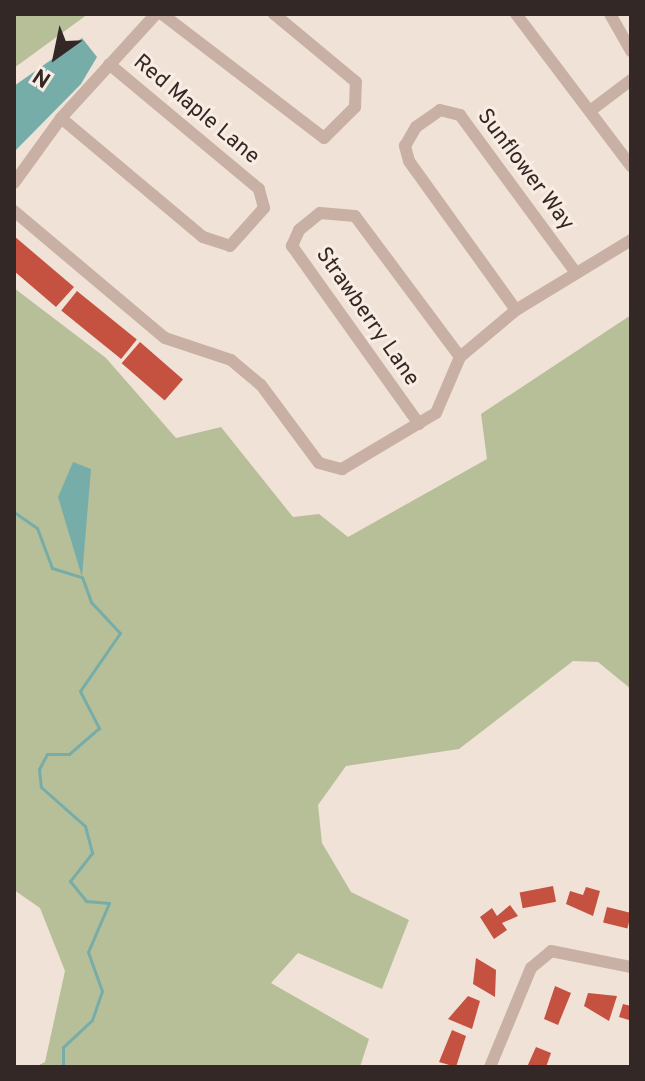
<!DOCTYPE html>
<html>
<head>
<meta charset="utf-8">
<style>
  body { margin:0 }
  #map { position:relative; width:645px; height:1081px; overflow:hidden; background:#f0e2d7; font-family:Overpass,sans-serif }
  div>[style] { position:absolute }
  .green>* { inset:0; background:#b7bf98 }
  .water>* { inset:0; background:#77ada9 }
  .stream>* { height:3px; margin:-1.5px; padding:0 1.5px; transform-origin:1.5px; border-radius:1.5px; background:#77ada9 }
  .building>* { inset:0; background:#c55141; transform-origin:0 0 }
  .minor>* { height:12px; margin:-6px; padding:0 6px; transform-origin:6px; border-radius:6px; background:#c8b0a4 }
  span { translate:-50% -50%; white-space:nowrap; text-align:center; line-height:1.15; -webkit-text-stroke:6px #f8ece3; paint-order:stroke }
  .street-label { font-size:22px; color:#332825 }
  .frame { position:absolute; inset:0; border:16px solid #332825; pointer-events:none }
  .north { position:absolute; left:16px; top:16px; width:80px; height:80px; -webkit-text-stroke:6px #f8ece3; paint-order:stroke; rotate:213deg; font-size:22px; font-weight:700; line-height:32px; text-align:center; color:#332825 }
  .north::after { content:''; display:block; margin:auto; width:28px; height:36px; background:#332825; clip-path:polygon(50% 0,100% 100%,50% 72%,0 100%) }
</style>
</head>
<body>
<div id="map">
  <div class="green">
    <i style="clip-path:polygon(14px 14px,88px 14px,14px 68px)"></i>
    <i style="clip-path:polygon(14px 288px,106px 358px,176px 438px,221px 427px,293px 517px,319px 514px,348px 537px,487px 459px,481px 414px,631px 315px,631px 689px,598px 662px,573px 661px,459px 749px,346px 766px,318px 805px,322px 843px,351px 892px,409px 920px,382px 989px,298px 953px,271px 983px,369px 1039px,360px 1067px,35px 1067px,45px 1062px,65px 971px,40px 908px,14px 890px)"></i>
  </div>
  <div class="water">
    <i style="clip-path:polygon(82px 38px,97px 57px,81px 84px,14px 152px,14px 86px)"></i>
    <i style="clip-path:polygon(73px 462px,91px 469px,82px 577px,58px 497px)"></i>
  </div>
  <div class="stream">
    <i style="left:14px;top:512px;width:28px;rotate:35deg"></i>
    <i style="left:37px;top:528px;width:43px;rotate:69.4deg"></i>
    <i style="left:52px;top:568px;width:31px;rotate:17deg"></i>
    <i style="left:82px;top:577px;width:27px;rotate:70deg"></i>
    <i style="left:91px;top:602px;width:42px;rotate:46.9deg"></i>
    <i style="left:120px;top:633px;width:70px;rotate:124.6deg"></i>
    <i style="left:80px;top:691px;width:42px;rotate:62.8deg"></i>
    <i style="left:99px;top:728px;width:40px;rotate:139deg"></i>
    <i style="left:69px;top:754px;width:22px;rotate:180deg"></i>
    <i style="left:47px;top:754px;width:17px;rotate:118deg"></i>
    <i style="left:39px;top:769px;width:18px;rotate:84deg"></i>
    <i style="left:41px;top:787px;width:59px;rotate:41.6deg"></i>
    <i style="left:85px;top:826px;width:28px;rotate:75deg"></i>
    <i style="left:92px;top:853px;width:36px;rotate:128deg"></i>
    <i style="left:70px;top:881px;width:26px;rotate:51deg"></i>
    <i style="left:86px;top:901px;width:23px;rotate:5deg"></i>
    <i style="left:109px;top:903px;width:53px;rotate:113.2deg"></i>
    <i style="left:88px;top:952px;width:41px;rotate:70.3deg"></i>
    <i style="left:102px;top:991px;width:31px;rotate:109deg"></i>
    <i style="left:92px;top:1020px;width:40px;rotate:137deg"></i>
    <i style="left:63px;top:1047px;width:20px;rotate:90deg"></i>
  </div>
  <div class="building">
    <i style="clip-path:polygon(14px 236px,74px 287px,56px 307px,14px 271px)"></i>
    <i style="left:77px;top:291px;width:77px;height:25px;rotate:39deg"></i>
    <i style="left:140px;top:342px;width:57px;height:28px;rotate:41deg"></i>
    <i style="left:553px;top:886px;width:16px;height:34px;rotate:79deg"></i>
    <i style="clip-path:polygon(586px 887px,600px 891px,593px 916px,566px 904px,570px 891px,583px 895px)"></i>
    <i style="clip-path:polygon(510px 905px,518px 916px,502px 923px,507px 930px,494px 939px,480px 917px,492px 908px,497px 916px)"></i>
    <i style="left:607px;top:907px;width:25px;height:16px;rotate:14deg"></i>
    <i style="clip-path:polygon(476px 958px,496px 970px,495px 997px,473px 984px)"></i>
    <i style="clip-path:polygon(555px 986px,571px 993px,558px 1025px,544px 1019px)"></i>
    <i style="clip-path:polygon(588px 993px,617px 996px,609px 1021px,584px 1006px)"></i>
    <i style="clip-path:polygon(468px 996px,480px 1001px,472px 1029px,448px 1019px)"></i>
    <i style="clip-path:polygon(623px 1004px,631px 1006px,629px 1020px,619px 1017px)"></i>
    <i style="clip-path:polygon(452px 1030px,466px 1036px,456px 1067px,439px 1062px)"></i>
    <i style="clip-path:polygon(536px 1047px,551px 1053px,546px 1067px,527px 1067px)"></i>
  </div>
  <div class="minor">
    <i style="left:162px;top:14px;width:204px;rotate:37.4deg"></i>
    <i style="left:324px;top:138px;width:44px;rotate:-45deg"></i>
    <i style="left:355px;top:107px;width:25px;rotate:-88deg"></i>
    <i style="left:356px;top:82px;width:107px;rotate:-140.3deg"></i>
    <i style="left:516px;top:14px;width:191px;rotate:52.9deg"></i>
    <i style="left:610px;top:14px;width:43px;rotate:60.4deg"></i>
    <i style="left:590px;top:111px;width:51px;rotate:-37.1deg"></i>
    <i style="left:61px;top:118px;width:185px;rotate:40deg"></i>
    <i style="left:203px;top:237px;width:28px;rotate:18deg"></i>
    <i style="left:230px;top:246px;width:51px;rotate:-48.2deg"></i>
    <i style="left:264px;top:208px;width:20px;rotate:-105deg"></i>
    <i style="left:259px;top:189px;width:195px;rotate:-140.2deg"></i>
    <i style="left:14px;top:183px;width:80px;rotate:-54.1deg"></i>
    <i style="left:61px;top:118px;width:141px;rotate:-47.6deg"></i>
    <i style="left:14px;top:211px;width:197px;rotate:40.1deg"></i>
    <i style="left:165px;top:338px;width:70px;rotate:18.4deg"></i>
    <i style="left:231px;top:360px;width:39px;rotate:40deg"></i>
    <i style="left:261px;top:385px;width:97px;rotate:53.4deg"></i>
    <i style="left:319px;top:463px;width:24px;rotate:15deg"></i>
    <i style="left:342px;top:469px;width:109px;rotate:-30.8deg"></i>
    <i style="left:436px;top:413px;width:61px;rotate:-66.8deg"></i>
    <i style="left:460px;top:357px;width:73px;rotate:-40deg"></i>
    <i style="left:516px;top:310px;width:135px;rotate:-31.3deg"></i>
    <i style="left:516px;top:310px;width:183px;rotate:-125.7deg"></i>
    <i style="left:409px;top:161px;width:16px;rotate:-105deg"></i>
    <i style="left:405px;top:146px;width:22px;rotate:-60deg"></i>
    <i style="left:416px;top:127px;width:29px;rotate:-35deg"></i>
    <i style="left:440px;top:110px;width:21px;rotate:14deg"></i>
    <i style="left:460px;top:115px;width:196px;rotate:53.7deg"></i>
    <i style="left:419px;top:424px;width:219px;rotate:-125.5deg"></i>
    <i style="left:292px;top:246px;width:17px;rotate:-66deg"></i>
    <i style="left:299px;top:230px;width:27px;rotate:-39deg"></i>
    <i style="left:320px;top:213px;width:35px;rotate:5deg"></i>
    <i style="left:355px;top:216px;width:176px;rotate:53.3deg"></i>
    <i style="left:490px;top:1067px;width:107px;rotate:-67.5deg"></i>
    <i style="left:531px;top:968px;width:26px;rotate:-40deg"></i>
    <i style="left:551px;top:951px;width:82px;rotate:11.3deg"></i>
  </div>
  <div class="street-label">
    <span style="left:196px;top:110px;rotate:40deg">Red Maple Lane</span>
    <span style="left:525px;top:170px;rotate:53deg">Sunflower Way</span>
    <span style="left:367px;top:317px;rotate:55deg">Strawberry Lane</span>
  </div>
  <div class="frame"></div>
  <div class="north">N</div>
</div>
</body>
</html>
